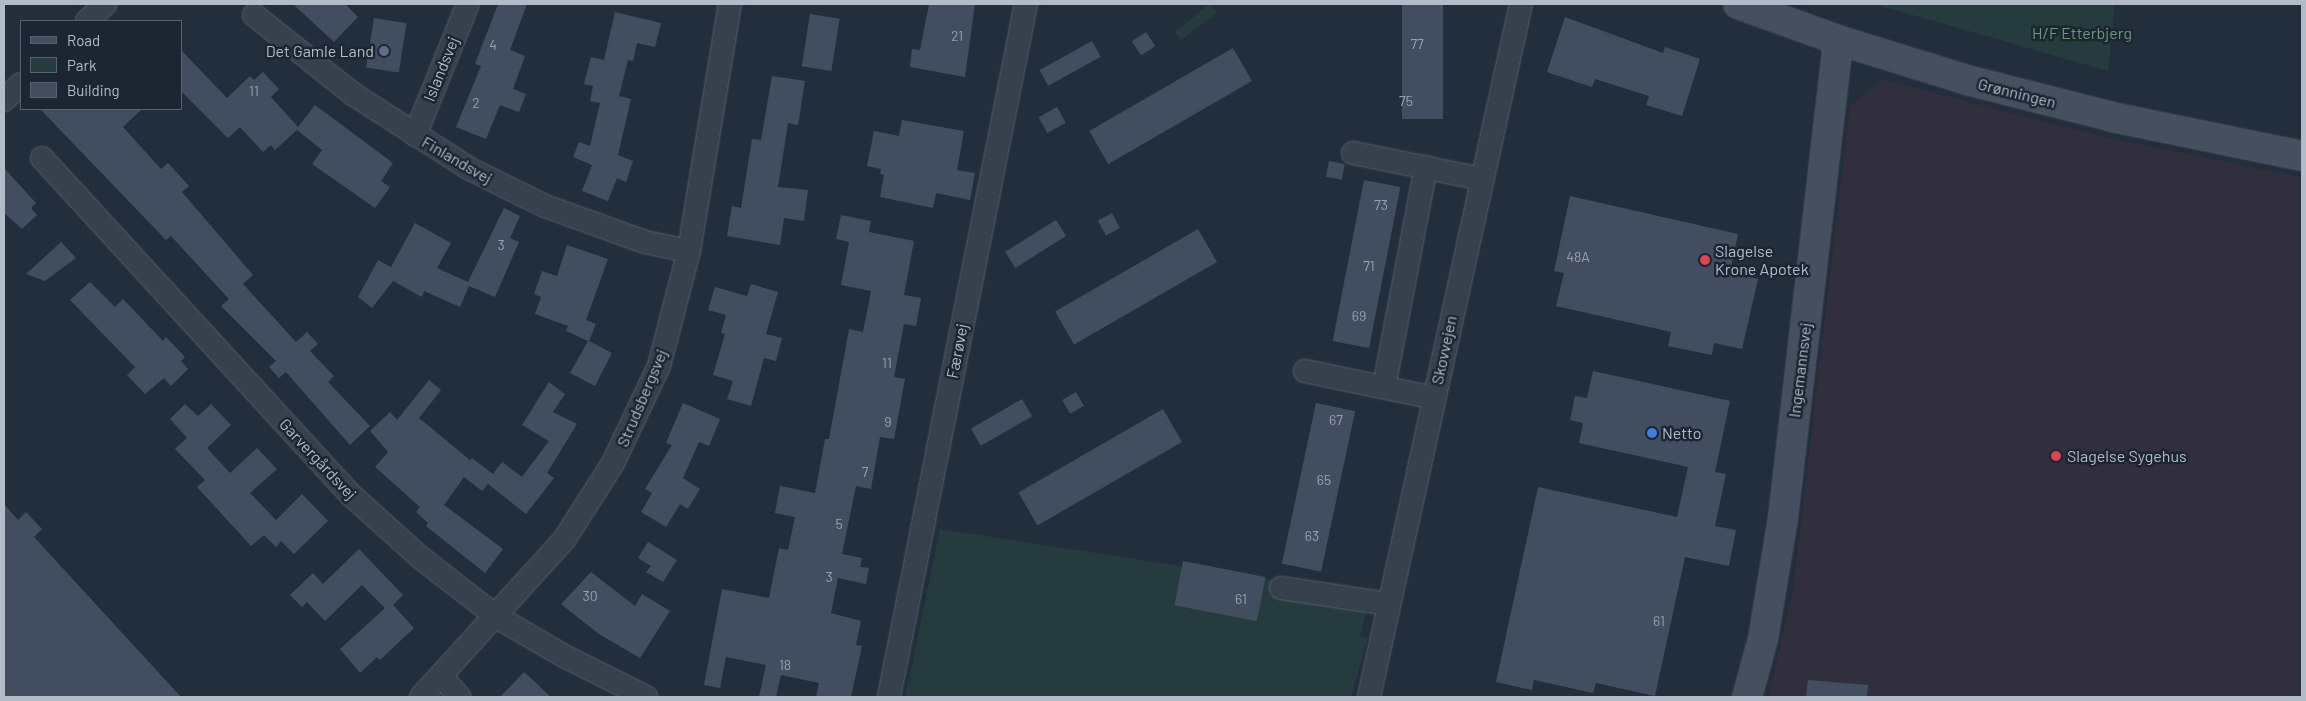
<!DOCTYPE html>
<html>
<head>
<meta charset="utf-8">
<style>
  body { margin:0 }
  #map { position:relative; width:2306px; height:701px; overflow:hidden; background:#232e3d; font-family:Barlow,sans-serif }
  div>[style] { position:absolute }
  .medical>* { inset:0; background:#312f3e }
  .green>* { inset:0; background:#253b3e; transform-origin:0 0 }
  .building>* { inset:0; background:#424e5f; transform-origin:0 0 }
  .roads { filter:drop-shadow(0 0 1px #555e6b) drop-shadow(0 0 1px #555e6b) }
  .street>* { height:22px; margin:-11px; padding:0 11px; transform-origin:11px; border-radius:11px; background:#37404d }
  .secondary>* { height:28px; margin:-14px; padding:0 14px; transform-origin:14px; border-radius:14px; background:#454f60 }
  .dots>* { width:14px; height:14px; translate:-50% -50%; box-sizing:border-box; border:2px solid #1c2532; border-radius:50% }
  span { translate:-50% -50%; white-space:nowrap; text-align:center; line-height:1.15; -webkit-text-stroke:5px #1c2532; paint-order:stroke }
  .number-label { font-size:14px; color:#97a0ae }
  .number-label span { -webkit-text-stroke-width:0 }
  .park-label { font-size:16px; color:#6a9a74 }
  .poi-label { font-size:16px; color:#b3bbc8 }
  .right { translate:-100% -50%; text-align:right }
  .left { translate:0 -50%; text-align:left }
  .street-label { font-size:16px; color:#b3bbc8 }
  .frame { position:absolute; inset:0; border:5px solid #b3bbc8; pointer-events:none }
  .legend { position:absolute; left:20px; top:20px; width:162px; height:90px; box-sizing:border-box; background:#1c2532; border:1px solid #58616e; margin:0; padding:6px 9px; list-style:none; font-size:15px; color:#b3bbc8 }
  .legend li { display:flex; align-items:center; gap:10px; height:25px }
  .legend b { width:25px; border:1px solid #58616e }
</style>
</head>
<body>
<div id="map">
  <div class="medical">
    <i style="clip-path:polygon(1884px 80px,2100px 136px,2302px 178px,2302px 697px,1768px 697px,1793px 591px,1850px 106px)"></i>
  </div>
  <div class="green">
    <i style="left:1210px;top:4px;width:11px;height:45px;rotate:52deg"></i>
    <i style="clip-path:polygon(1874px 4px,2115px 4px,2108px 71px)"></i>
    <i style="clip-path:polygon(940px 529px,1371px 595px,1360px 637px,1368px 638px,1351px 697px,905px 697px)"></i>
  </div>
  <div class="building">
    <i style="clip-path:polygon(293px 4px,345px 4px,358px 17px,334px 42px)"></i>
    <i style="clip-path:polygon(498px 4px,527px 4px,510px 50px,525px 56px,513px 89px,526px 94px,519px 112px,500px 105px,486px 139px,456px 127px,481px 66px,475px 64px)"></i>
    <i style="clip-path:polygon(929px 4px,975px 4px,965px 77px,910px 67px,912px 49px,920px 50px)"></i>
    <i style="left:1402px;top:4px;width:41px;height:115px"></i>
    <i style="clip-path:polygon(615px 12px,661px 23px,655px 47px,637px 43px,633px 61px,628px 60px,619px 96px,631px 99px,618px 155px,633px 161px,626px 182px,617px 178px,608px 201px,582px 191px,592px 165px,573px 157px,579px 142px,590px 146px,600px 103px,590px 101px,593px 86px,584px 84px,591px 57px,604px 60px)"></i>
    <i style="left:810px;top:14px;width:30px;height:53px;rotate:9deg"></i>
    <i style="clip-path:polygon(1565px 17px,1663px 53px,1665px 47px,1700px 59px,1682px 116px,1646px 105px,1649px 96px,1595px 79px,1592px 87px,1547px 72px)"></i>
    <i style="left:374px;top:18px;width:33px;height:50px;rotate:9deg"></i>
    <i style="left:1146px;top:32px;width:17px;height:17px;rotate:57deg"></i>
    <i style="left:1092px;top:41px;width:18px;height:60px;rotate:61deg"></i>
    <i style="left:1233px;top:48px;width:38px;height:166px;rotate:60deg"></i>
    <i style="clip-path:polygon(181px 50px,227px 98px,250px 76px,254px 80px,263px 72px,279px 89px,271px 97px,298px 127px,315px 105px,393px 163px,381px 181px,390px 187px,375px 208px,312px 164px,322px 150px,297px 130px,275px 150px,271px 145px,263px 152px,240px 127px,228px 138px,181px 91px)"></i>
    <i style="clip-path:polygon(772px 76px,805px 81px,798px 125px,788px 123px,778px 187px,808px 190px,804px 221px,784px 218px,780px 245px,727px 236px,732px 206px,741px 208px,752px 139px,761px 140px)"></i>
    <i style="left:1057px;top:107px;width:18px;height:21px;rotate:61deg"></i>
    <i style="clip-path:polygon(40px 109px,142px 109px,123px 127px,161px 169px,168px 163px,189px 186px,182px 192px,253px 275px,243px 284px,296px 342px,307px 332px,318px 344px,310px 351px,334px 376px,328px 382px,370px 426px,350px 445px,286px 372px,279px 378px,269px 367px,276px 361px,221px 306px,229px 299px,171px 236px,166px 240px)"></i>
    <i style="clip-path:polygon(902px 120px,964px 131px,957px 170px,975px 173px,970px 200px,936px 193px,933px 208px,880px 197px,884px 175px,880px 174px,881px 169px,867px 166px,874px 131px,899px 136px)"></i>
    <i style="left:1329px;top:161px;width:16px;height:16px;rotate:11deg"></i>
    <i style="clip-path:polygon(4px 168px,36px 203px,31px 208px,37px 215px,22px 229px,4px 213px)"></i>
    <i style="left:1364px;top:180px;width:37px;height:164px;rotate:11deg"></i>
    <i style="clip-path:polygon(1570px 196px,1738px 234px,1730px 272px,1758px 279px,1742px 349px,1714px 343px,1712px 355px,1668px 346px,1671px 332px,1556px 306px,1564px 273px,1554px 271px)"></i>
    <i style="clip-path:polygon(504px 208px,520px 216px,510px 238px,519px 242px,495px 297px,469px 286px,460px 307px,424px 291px,422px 297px,393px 281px,372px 308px,358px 297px,378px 260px,391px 267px,415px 223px,451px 243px,437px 268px,468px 282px)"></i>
    <i style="left:1112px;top:213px;width:17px;height:16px;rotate:62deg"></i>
    <i style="clip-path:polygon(841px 215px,871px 221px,869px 232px,914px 241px,904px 295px,921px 298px,916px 326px,904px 324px,894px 377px,905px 379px,894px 439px,880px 437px,871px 489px,856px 486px,842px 554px,862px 558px,860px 567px,869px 568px,866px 584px,838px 578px,831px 613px,861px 621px,856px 645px,862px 646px,851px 697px,816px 697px,819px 683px,781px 675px,776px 697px,759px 697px,766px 665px,726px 657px,720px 688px,704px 685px,722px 589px,769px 598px,779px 548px,788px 550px,795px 517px,775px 513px,780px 486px,815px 493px,825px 439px,829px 439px,849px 329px,863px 332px,871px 291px,841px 285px,849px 242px,836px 239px)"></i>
    <i style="left:1056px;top:220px;width:19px;height:60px;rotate:58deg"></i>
    <i style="left:1198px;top:229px;width:38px;height:165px;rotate:60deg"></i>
    <i style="clip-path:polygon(61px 242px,76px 258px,45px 281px,26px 274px)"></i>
    <i style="clip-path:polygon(567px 245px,608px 259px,586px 320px,596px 324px,589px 341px,612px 353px,595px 386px,570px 373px,588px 341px,566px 331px,568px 326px,535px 314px,541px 297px,534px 294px,542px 271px,557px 276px)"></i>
    <i style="clip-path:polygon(90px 282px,115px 307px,123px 299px,163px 341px,166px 337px,185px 357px,181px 361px,188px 369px,171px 386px,164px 378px,145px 394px,127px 375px,135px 367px,70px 300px)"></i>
    <i style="clip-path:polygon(751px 284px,778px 292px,766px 334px,782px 338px,776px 361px,764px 358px,751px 406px,727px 399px,733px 381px,713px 375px,725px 334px,721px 333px,726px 315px,708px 310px,715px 287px,747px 296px)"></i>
    <i style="clip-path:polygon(1593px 371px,1730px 401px,1715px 472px,1726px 474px,1715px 526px,1736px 530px,1729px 566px,1685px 557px,1655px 696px,1596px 683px,1593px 693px,1534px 680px,1532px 690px,1496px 682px,1538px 487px,1677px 517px,1688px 467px,1579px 443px,1583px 423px,1570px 420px,1575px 396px,1587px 398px)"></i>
    <i style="clip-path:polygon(429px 380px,441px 390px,419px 418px,470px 460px,472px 458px,493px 474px,502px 462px,522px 477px,549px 441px,522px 425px,549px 382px,565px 394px,553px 412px,577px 424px,547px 473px,554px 478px,526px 514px,488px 484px,482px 491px,464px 477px,444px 505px,503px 549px,485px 573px,426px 526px,428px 523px,416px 512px,420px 507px,375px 467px,388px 452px,370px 431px,390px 412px,397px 420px)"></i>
    <i style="left:1076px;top:392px;width:16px;height:16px;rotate:60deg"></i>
    <i style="left:1022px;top:399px;width:20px;height:59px;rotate:60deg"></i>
    <i style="clip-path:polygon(683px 403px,720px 419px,709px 446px,699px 442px,683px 478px,700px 489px,688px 509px,680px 504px,666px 527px,641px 512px,652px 493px,645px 489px,672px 445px,666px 443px)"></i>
    <i style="left:1316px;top:403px;width:40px;height:164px;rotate:12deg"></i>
    <i style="clip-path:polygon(185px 404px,198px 416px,211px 404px,231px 425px,207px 448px,230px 473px,257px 448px,277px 469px,250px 493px,276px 520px,302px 494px,328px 521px,294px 554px,281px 541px,276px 547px,264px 535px,251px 546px,197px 487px,205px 480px,175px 449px,187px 438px,170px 419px)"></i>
    <i style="left:1163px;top:409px;width:38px;height:167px;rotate:60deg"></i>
    <i style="clip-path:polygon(4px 504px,18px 520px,26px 512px,42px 529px,34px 537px,181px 697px,4px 697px)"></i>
    <i style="clip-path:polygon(648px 542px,677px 560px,663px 582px,646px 572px,651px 566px,638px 558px)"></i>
    <i style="clip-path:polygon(359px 549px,403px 595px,393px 605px,414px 628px,380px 660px,377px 657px,360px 673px,340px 649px,385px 608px,362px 585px,325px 621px,307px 602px,302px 607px,290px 595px,313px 573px,323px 584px)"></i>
    <i style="left:1183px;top:561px;width:84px;height:45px;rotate:11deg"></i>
    <i style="clip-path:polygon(591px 572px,635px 606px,642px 594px,670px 611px,640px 658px,599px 634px,561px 604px)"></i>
    <i style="clip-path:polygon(524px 672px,551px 697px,500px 697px)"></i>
    <i style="clip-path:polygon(1808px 680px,1868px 685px,1867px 697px,1806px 697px)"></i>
  </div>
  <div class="roads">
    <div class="street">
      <i style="left:254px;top:15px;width:127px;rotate:38.6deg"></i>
      <i style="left:353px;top:94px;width:139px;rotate:32.7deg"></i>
      <i style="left:470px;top:169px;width:84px;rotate:26.3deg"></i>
      <i style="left:545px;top:206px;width:106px;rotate:19.8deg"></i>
      <i style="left:645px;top:242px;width:45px;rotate:11.6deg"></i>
      <i style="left:87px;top:21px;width:25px;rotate:-43deg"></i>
      <i style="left:4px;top:100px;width:23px;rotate:-43deg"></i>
      <i style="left:415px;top:135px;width:141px;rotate:-68deg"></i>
      <i style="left:1353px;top:153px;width:132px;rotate:11.4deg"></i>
      <i style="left:42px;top:158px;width:457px;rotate:47.5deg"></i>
      <i style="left:351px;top:495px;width:94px;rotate:42deg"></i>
      <i style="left:421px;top:558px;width:96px;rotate:37.8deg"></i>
      <i style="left:497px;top:617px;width:78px;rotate:30.2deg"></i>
      <i style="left:564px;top:656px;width:92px;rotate:26.6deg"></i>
      <i style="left:1305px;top:371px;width:132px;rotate:11.8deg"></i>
      <i style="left:1384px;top:387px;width:224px;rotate:-79.2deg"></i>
      <i style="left:1281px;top:588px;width:109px;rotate:8.4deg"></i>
      <i style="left:441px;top:676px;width:28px;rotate:49deg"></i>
      <i style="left:421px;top:697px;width:212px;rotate:-47.7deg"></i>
      <i style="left:564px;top:540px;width:91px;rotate:-57.5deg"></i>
      <i style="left:613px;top:463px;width:107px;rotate:-64.6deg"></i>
      <i style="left:659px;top:366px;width:119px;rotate:-75.4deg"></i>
      <i style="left:689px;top:251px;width:250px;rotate:-80.6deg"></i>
      <i style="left:889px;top:697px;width:706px;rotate:-78.82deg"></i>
      <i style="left:1369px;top:697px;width:709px;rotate:-77.63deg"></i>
    </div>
    <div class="secondary">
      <i style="left:1738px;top:4px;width:106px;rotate:19.8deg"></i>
      <i style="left:1838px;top:40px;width:135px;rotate:17.2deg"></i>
      <i style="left:1967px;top:80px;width:155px;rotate:14.2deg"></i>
      <i style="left:2117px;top:118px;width:189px;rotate:11.6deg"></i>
      <i style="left:1747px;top:697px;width:60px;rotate:-74.6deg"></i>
      <i style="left:1763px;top:639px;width:123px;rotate:-80.6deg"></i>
      <i style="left:1783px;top:518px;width:481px;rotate:-83.4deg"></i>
    </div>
  </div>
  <div class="dots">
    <i style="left:384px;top:51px;background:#5c6f8a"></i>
    <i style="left:1705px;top:260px;background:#e0444e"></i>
    <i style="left:1652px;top:433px;background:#3f7fe0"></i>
    <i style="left:2056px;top:456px;background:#e0444e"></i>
  </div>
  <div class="number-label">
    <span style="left:957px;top:36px">21</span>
    <span style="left:1417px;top:44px">77</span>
    <span style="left:493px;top:45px">4</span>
    <span style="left:254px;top:91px">11</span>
    <span style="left:1406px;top:101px">75</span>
    <span style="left:476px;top:103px">2</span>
    <span style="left:1381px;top:205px">73</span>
    <span style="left:501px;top:245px">3</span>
    <span style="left:1578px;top:257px">48A</span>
    <span style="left:1369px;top:266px">71</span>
    <span style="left:1359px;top:316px">69</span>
    <span style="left:887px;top:363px">11</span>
    <span style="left:1336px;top:420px">67</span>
    <span style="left:888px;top:422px">9</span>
    <span style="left:865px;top:472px">7</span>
    <span style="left:1324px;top:480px">65</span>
    <span style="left:839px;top:524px">5</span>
    <span style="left:1312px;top:536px">63</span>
    <span style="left:829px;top:577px">3</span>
    <span style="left:590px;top:596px">30</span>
    <span style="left:1241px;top:599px">61</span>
    <span style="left:1659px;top:621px">61</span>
    <span style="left:785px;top:665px">18</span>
  </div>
  <div class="park-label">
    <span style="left:2082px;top:33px">H/F Etterbjerg</span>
  </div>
  <div class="poi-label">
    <span class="right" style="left:374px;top:51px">Det Gamle Land</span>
    <span class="left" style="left:1715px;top:260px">Slagelse<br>Krone Apotek</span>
    <span class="left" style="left:1662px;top:433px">Netto</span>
    <span class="left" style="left:2067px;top:456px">Slagelse Sygehus</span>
  </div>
  <div class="street-label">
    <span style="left:441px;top:69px;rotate:-68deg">Islandsvej</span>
    <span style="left:2017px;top:93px;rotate:14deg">Grønningen</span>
    <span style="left:457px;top:160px;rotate:30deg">Finlandsvej</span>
    <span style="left:1444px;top:350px;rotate:-78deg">Skovvejen</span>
    <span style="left:957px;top:351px;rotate:-79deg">Færøvej</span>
    <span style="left:1800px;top:370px;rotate:-83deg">Ingemannsvej</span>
    <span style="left:642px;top:398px;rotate:-67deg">Strudsbergsvej</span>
    <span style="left:318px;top:459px;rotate:47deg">Garvergårdsvej</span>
  </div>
  <div class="frame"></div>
  <ul class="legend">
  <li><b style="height:6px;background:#454f60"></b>Road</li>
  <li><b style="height:14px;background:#253b3e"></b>Park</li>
  <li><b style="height:14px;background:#424e5f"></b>Building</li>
  </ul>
</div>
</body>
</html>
